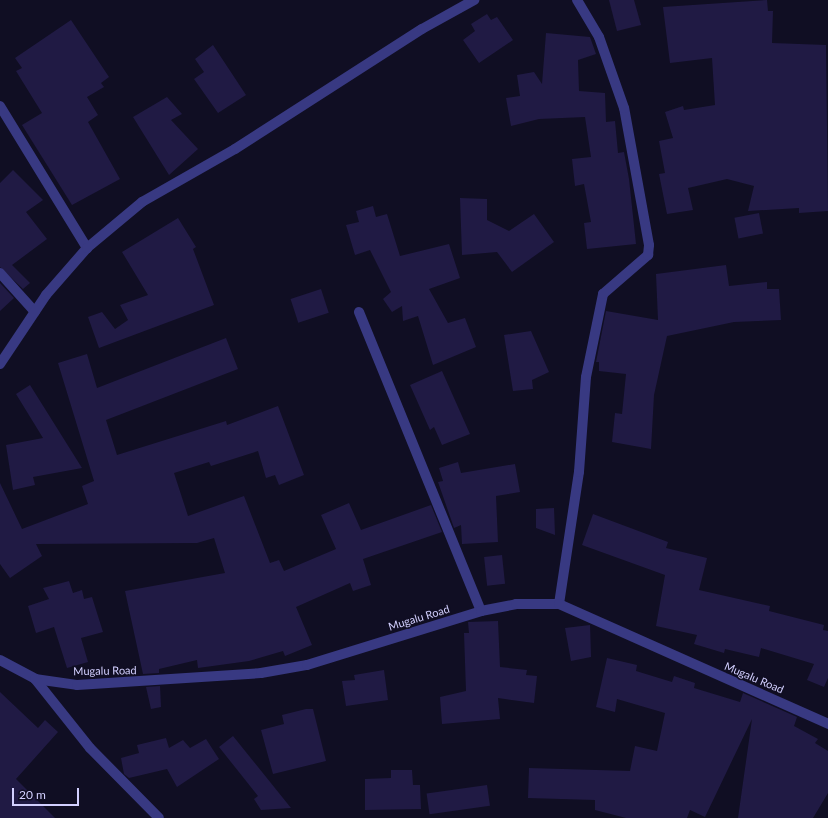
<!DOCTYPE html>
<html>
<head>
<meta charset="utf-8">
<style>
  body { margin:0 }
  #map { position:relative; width:828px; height:818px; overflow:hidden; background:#100e23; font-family:Lato,sans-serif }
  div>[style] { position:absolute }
  .building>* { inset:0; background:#201a44; transform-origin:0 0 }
  .street>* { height:10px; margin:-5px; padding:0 5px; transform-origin:5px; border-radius:5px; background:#383982 }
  span { translate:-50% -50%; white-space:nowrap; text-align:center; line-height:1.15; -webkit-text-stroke:3.5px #100e23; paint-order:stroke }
  .street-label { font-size:11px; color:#d3d0ff }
  .scale { position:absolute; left:12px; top:788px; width:67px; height:18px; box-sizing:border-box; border:2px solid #d3d0ff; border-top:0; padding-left:5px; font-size:12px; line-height:14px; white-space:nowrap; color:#d3d0ff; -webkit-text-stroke:3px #100e23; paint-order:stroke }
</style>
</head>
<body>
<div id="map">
  <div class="building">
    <i style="clip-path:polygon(609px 0,634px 0,641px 25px,617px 31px)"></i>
    <i style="clip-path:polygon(767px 0,768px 11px,773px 11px,772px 43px,826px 45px,828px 211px,799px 213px,799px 208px,748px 211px,754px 186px,727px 179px,688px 188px,693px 210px,667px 214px,659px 174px,665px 173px,659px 141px,673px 138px,665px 112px,683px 106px,684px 110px,715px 105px,712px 58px,670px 63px,663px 7px)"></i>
    <i style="clip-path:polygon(487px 14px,491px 20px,497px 17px,513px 40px,479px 63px,463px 40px,475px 31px,471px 24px)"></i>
    <i style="clip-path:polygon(71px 20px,109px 77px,101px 83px,104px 87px,87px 97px,98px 115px,88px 122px,120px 179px,72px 205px,22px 125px,42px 113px,16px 71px,22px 68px,15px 58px)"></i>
    <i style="clip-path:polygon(546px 33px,590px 37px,596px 54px,578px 60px,579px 91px,605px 93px,606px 122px,615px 121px,618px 153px,624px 152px,629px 179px,636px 244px,587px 249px,584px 223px,591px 222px,584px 184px,575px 186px,572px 159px,591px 157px,585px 117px,539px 119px,511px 126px,506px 98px,520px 96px,517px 75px,534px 72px,542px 84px)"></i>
    <i style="clip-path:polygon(213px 45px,246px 95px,218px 113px,194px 79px,204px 72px,195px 59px)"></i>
    <i style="clip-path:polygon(167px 97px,182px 114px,171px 120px,198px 149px,169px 175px,133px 117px)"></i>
    <i style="clip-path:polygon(13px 170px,43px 200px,26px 212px,47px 239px,12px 265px,30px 283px,23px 289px,0 267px,0 183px)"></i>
    <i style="clip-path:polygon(460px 198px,487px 199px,487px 220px,509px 231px,534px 214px,554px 242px,512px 272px,497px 252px,462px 255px)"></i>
    <i style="clip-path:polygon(373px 206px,376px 217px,387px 214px,400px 256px,449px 244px,460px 278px,429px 289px,448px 323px,465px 318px,476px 347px,433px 365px,418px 316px,403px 321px,402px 306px,392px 312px,383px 299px,391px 292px,370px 250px,355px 255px,346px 225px,359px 222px,356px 211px)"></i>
    <i style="left:759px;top:213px;width:21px;height:25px;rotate:79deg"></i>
    <i style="clip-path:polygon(178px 218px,196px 247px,193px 249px,214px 305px,99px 348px,88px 317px,102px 312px,115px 329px,128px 320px,120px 305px,148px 295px,122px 252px)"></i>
    <i style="clip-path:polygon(726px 265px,729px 286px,767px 282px,767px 289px,779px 289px,781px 320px,734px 322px,667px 336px,654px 395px,651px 449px,612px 442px,615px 413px,622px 414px,626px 374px,599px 371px,599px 362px,596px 362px,606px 311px,658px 320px,656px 274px)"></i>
    <i style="clip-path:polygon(0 283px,14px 298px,0 311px)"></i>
    <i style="left:321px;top:289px;width:25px;height:32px;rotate:72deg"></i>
    <i style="clip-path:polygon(531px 331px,549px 372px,532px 380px,533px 389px,513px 391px,504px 335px)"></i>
    <i style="clip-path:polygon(226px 338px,238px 369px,106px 420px,117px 455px,226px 421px,227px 425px,278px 406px,304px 475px,279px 485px,275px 475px,266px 478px,258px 451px,211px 466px,209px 462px,174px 473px,188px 516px,244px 496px,270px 563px,279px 560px,284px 571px,336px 549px,321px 515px,349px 503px,361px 530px,431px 505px,442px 532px,363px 559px,371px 585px,353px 591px,350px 583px,296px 607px,312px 645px,285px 656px,283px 651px,249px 661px,198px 668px,197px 660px,159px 669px,159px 673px,143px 674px,125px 591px,225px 573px,214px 538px,197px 543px,36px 544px,42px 556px,10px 578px,0 564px,0 483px,22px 529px,88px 504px,82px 486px,94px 481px,58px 363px,87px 354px,97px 388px)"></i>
    <i style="clip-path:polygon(442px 371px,470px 434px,442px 445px,434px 427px,430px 430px,410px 385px)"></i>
    <i style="clip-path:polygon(30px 385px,82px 468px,33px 477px,35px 485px,13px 490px,6px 445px,43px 438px,16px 394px)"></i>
    <i style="clip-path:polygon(458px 462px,461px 473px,515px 464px,520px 492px,496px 496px,498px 542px,462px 544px,461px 525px,454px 528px,438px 482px,443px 481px,439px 468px)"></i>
    <i style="clip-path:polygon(554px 508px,555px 535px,536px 528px,536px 509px)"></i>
    <i style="clip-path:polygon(593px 514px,668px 542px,666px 548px,707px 558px,699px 590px,770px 606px,769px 611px,824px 625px,823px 630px,828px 631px,828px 678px,824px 687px,807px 680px,814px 664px,761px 648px,759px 657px,725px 649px,724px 653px,694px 644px,697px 635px,656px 626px,665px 575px,582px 545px)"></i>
    <i style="left:502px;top:555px;width:29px;height:18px;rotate:84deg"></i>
    <i style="clip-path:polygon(69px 581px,73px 593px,82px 590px,84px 599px,92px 597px,103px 632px,81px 638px,88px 662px,67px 668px,54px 627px,36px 633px,28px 606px,49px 599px,43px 588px)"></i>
    <i style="clip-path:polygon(498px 621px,500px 667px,527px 670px,526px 675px,537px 676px,534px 703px,498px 698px,500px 719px,442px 724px,440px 697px,466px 691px,464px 633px,469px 633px,468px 622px)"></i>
    <i style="clip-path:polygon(590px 625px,591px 657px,571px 661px,565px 628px)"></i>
    <i style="clip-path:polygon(607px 658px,637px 665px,636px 671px,672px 682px,674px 676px,695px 683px,694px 688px,740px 702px,743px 693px,797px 717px,794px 726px,818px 739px,815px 743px,828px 751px,828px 793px,813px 818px,738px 818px,752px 719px,705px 817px,690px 810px,687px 818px,626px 818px,595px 810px,595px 800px,528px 798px,529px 768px,630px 771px,635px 746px,657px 751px,665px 713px,617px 699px,615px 712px,596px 707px)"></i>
    <i style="clip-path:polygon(384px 670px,388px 700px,346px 706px,342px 681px,355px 680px,354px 675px)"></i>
    <i style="clip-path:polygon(160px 686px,161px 707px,151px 709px,146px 687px)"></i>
    <i style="clip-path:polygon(0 692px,38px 728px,45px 720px,58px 732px,16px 779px,55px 818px,0 818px)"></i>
    <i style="clip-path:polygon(306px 709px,313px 709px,326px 761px,273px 774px,261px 730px,284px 724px,282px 715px)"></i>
    <i style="clip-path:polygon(233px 736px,291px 808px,261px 810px,254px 799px,258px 796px,219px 747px)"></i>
    <i style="clip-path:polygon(166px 738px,169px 748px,183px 740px,190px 748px,206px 739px,219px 759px,177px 787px,167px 769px,129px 778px,124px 774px,121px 758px,139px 753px,137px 745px)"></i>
    <i style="clip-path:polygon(391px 770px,412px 770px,413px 785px,420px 785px,421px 809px,365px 810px,365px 779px,391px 778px)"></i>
    <i style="left:487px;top:785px;width:21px;height:61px;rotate:82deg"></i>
  </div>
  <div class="street">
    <i style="left:0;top:106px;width:167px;rotate:58.5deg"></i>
    <i style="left:0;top:273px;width:52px;rotate:48.1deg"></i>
    <i style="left:359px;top:312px;width:323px;rotate:67.8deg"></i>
    <i style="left:0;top:364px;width:83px;rotate:-56.3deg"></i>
    <i style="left:46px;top:295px;width:62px;rotate:-48.9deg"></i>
    <i style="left:87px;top:248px;width:72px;rotate:-39.9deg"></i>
    <i style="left:142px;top:202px;width:107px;rotate:-29.7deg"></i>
    <i style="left:235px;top:149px;width:222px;rotate:-32.7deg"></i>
    <i style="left:422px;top:29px;width:60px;rotate:-29.1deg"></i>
    <i style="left:559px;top:604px;width:134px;rotate:-81.4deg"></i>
    <i style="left:579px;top:472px;width:95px;rotate:-85.8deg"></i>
    <i style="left:586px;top:377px;width:85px;rotate:-78.4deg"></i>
    <i style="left:603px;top:294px;width:60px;rotate:-40.9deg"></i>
    <i style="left:648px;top:255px;width:10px;rotate:-84deg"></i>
    <i style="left:649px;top:245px;width:139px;rotate:-100.3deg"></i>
    <i style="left:624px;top:108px;width:75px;rotate:-109.4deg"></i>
    <i style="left:599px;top:37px;width:43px;rotate:-120.7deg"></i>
    <i style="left:0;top:660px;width:40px;rotate:28deg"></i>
    <i style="left:35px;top:679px;width:42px;rotate:8.1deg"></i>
    <i style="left:77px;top:685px;width:184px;rotate:-3.7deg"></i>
    <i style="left:261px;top:673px;width:47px;rotate:-9.9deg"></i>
    <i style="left:307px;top:665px;width:182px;rotate:-17.2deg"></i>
    <i style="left:481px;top:611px;width:36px;rotate:-11deg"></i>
    <i style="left:516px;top:604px;width:43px"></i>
    <i style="left:559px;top:604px;width:295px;rotate:24deg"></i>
    <i style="left:35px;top:679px;width:88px;rotate:51.4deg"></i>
    <i style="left:90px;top:748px;width:98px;rotate:45.4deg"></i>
  </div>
  <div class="street-label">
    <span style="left:419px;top:618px;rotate:-17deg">Mugalu Road</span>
    <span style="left:105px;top:671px;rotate:-1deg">Mugalu Road</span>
    <span style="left:754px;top:678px;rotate:23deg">Mugalu Road</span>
  </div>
  <div class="scale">20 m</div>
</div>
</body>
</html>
